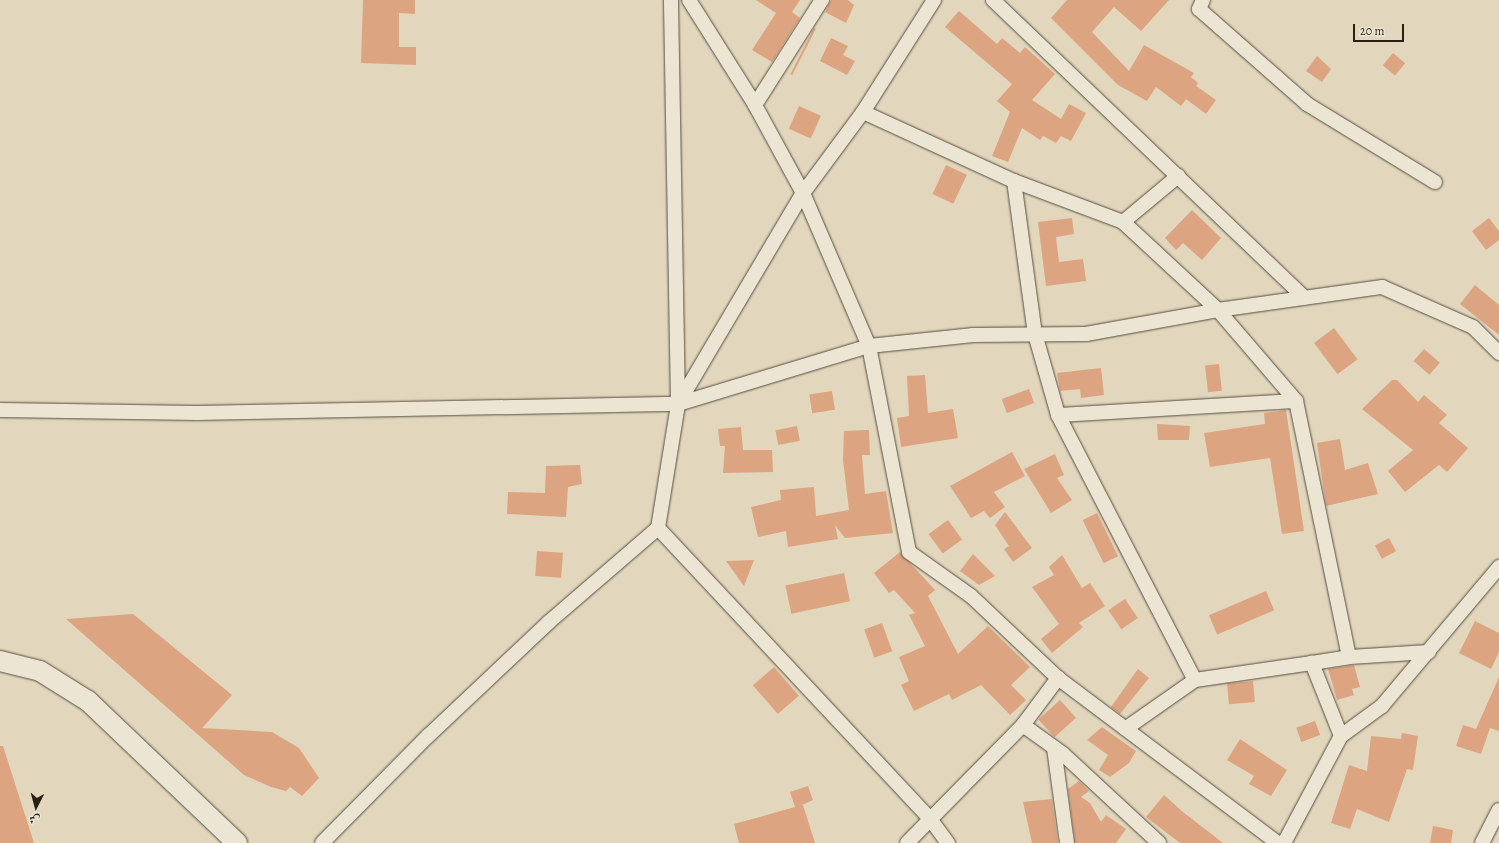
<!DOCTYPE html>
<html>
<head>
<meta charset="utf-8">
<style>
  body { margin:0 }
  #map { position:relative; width:1499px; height:843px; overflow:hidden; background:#e2d7bc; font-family:Alegreya,Amiri,serif }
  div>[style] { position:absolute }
  .building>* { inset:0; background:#dda481; transform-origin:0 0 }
  .roads { filter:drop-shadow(0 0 1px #564d40) drop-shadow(0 0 1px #564d40) }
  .street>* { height:14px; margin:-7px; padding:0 7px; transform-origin:7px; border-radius:7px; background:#ece5d3 }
  .secondary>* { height:20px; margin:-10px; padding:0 10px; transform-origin:10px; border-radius:10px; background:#ece5d3 }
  span { translate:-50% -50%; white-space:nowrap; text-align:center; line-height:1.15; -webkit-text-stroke:3px #ece5d3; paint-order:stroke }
  .north { position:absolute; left:16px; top:787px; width:40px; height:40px; -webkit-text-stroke:3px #ece5d3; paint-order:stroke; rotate:186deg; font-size:11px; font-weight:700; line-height:16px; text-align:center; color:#281f16 }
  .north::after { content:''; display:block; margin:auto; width:14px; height:18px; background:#281f16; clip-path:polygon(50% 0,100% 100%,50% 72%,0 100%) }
  .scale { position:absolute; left:1353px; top:24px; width:51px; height:18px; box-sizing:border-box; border:2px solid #281f16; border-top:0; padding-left:5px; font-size:12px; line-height:14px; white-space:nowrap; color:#281f16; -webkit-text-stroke:3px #ece5d3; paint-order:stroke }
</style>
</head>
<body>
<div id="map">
  <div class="building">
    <i style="clip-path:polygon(363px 0,415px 0,415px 14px,399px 13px,399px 47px,416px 47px,416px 65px,361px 63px)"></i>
    <i style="clip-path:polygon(756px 0,800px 0,792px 12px,800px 18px,772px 62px,752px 50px,776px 13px)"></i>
    <i style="clip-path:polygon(848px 0,854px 5px,846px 23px,825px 12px,831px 0)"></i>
    <i style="clip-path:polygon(1067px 0,1169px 0,1141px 31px,1114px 7px,1092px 32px,1129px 71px,1144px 45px,1194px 73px,1191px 77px,1198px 83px,1196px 86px,1216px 100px,1206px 114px,1186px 99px,1181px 106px,1156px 87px,1147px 101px,1118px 85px,1051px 18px)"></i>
    <i style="clip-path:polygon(959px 11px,997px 44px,1002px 38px,1020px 53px,1025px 47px,1055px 74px,1032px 100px,1061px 119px,1069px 104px,1086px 113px,1071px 141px,1061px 136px,1056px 143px,1043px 136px,1040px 140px,1022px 128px,1008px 162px,992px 156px,1010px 112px,997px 101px,1012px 84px,945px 27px)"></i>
    <i style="left:814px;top:28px;width:2px;height:52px;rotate:27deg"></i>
    <i style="clip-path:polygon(831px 38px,848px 46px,843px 55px,855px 61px,847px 75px,820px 61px)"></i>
    <i style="left:1393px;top:53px;width:16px;height:16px;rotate:40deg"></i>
    <i style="clip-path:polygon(1317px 56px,1331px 69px,1322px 82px,1306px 71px)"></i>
    <i style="left:799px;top:106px;width:24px;height:25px;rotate:24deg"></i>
    <i style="left:946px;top:165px;width:23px;height:32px;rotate:25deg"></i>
    <i style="clip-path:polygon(1192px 210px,1221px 238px,1202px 260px,1183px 243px,1176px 250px,1165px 238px)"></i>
    <i style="clip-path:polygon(1072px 218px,1074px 234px,1056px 237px,1059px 262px,1083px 259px,1086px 281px,1046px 286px,1038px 222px)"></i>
    <i style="clip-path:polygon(1489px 218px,1499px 231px,1499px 240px,1486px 250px,1472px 231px)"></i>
    <i style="clip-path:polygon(1475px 285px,1499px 305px,1499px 335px,1460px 304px)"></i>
    <i style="left:1334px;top:328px;width:39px;height:25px;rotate:53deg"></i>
    <i style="left:1424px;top:349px;width:21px;height:16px;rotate:41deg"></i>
    <i style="left:1219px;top:364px;width:27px;height:14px;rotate:84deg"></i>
    <i style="clip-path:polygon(1101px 368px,1104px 395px,1081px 398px,1080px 389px,1060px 391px,1057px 373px)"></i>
    <i style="clip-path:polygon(925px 375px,928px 413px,953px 409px,958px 438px,901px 447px,897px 418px,909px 416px,907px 376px)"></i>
    <i style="clip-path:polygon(1392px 380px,1397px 380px,1418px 402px,1424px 395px,1447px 415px,1439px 423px,1468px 448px,1447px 472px,1439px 465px,1405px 492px,1388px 471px,1413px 450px,1362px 409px)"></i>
    <i style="left:1029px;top:389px;width:15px;height:29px;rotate:70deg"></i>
    <i style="left:832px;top:391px;width:19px;height:23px;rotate:81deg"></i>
    <i style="clip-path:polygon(1286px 410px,1304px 531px,1282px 534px,1270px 458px,1210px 467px,1204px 433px,1265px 424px,1264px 413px)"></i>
    <i style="clip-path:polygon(1157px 424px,1190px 426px,1189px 440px,1158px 440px)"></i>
    <i style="left:797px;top:426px;width:15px;height:22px;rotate:79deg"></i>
    <i style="clip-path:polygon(741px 427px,743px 450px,772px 450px,773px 472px,723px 473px,725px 446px,720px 446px,718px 429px)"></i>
    <i style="clip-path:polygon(869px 430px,870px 455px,862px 455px,865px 494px,886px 491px,893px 533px,845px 538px,835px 525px,838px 539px,788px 547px,786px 531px,758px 537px,751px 507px,781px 500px,780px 490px,814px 487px,816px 516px,849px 510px,843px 460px,844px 431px)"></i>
    <i style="clip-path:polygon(1340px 439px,1345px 470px,1368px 463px,1378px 494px,1326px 506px,1317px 443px)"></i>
    <i style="clip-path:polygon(1012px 452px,1025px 476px,994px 492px,1005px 507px,990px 518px,984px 511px,971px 518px,950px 486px)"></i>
    <i style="clip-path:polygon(1055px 454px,1064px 475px,1057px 478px,1072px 500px,1051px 513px,1024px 469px)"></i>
    <i style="clip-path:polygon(580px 465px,582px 484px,568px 487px,566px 517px,507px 514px,508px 492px,545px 493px,546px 466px)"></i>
    <i style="clip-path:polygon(1005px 512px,1032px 548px,1013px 562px,1004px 549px,1009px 546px,995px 525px)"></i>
    <i style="left:1097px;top:513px;width:48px;height:16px;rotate:64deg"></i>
    <i style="left:948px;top:520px;width:24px;height:24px;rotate:54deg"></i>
    <i style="left:1389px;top:538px;width:15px;height:16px;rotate:62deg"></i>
    <i style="left:537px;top:551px;width:26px;height:25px;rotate:4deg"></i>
    <i style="clip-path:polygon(900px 552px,935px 590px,928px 596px,958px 654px,988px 626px,1030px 667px,1011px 685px,1026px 700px,1010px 715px,981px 685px,952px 700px,949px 694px,914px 711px,901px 685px,909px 681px,899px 657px,925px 646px,909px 615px,915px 613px,894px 590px,889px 593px,874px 573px)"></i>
    <i style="clip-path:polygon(973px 554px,995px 576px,979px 585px,960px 571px)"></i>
    <i style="clip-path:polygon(1062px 555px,1082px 588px,1090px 583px,1105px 606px,1079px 623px,1083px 627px,1052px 653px,1041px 639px,1059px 624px,1032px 587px,1054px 575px,1049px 567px)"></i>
    <i style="clip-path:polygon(754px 560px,744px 586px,726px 561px)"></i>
    <i style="left:844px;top:573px;width:29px;height:60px;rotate:78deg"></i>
    <i style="left:1266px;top:591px;width:21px;height:62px;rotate:67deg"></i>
    <i style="left:1125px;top:599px;width:23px;height:20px;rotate:56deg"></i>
    <i style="clip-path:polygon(133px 614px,232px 695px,202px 728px,272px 732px,299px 748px,319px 778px,302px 796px,290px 787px,286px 791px,271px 787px,244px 775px,66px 619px)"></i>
    <i style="clip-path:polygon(1475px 621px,1499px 633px,1499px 652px,1491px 669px,1459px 653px)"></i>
    <i style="left:882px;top:623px;width:30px;height:19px;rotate:70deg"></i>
    <i style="clip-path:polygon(1354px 665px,1360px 687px,1352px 689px,1354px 695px,1337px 700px,1328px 669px)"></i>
    <i style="left:774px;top:667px;width:38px;height:28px;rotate:49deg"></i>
    <i style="clip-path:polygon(1138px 669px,1149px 678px,1120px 714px,1111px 707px)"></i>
    <i style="clip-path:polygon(1499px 677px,1499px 731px,1490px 728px,1481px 754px,1456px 746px,1463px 725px,1476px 729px)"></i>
    <i style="left:1253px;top:681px;width:21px;height:26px;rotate:85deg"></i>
    <i style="left:1060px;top:700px;width:24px;height:29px;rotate:48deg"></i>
    <i style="left:1315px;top:721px;width:15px;height:20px;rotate:70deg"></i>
    <i style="clip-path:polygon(1102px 727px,1136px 751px,1129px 763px,1110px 777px,1099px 770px,1108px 755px,1087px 740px)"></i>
    <i style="clip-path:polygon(1402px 733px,1418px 736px,1413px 770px,1407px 769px,1389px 822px,1357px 809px,1350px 829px,1331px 823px,1349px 765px,1367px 771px,1371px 736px,1401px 739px)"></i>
    <i style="clip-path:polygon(1240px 739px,1287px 770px,1271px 796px,1249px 784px,1254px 776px,1227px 760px)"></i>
    <i style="clip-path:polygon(0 746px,3px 746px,34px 843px,0 843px)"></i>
    <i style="clip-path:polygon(1079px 781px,1089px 791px,1081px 797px,1090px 803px,1101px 822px,1106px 815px,1126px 829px,1116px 843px,1075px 843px,1068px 789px)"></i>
    <i style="clip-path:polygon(808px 786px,813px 800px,800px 806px,803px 805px,815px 843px,739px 843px,734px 824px,795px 807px,790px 792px)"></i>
    <i style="clip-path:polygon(1164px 795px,1183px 812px,1223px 843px,1180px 843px,1146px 817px)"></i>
    <i style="clip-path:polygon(1052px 799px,1058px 843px,1032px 843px,1023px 802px)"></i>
    <i style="clip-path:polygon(1433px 826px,1453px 830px,1451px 843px,1430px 843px)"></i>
  </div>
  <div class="roads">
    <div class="street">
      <i style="left:689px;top:0;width:124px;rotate:57.8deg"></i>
      <i style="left:755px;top:105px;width:100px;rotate:61.4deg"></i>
      <i style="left:803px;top:193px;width:167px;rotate:66.7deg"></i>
      <i style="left:869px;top:346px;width:210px;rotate:79deg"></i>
      <i style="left:909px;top:552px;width:76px;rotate:35.4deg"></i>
      <i style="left:971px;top:596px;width:120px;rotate:43.3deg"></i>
      <i style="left:1058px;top:678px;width:275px;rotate:36.9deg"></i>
      <i style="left:993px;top:0;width:431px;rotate:43.7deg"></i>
      <i style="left:1203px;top:0;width:10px;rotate:114deg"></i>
      <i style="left:1199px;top:9px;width:144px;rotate:41.3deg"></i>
      <i style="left:1307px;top:104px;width:150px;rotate:31.4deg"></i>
      <i style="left:755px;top:105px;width:125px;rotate:-57.5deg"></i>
      <i style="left:863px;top:112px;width:166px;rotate:24.6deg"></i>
      <i style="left:1014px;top:181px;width:116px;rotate:20.6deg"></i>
      <i style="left:1123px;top:222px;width:129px;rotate:42.8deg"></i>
      <i style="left:1218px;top:310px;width:120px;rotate:49.4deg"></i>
      <i style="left:1296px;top:401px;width:261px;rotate:78.3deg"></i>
      <i style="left:1349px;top:657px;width:80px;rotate:-3.6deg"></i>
      <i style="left:1014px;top:181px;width:154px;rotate:82.2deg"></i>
      <i style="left:1035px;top:334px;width:84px;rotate:74.1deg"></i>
      <i style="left:1058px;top:415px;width:298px;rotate:62.7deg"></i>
      <i style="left:1195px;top:680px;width:85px;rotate:145deg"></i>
      <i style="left:1123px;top:222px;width:72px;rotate:-39.9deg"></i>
      <i style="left:678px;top:404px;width:245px;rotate:-59.4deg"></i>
      <i style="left:803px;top:193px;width:101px;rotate:-53.5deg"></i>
      <i style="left:863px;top:112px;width:133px;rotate:-57.6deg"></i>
      <i style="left:0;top:410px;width:197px;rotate:0.9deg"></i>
      <i style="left:197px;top:413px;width:481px;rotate:-1.1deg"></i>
      <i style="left:678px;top:404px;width:200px;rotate:-16.9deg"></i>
      <i style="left:869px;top:346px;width:105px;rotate:-6deg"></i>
      <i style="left:973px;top:335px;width:113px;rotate:-0.5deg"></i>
      <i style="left:1086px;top:334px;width:134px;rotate:-10.3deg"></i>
      <i style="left:1218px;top:310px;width:166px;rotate:-8deg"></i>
      <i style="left:1382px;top:287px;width:99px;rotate:23.7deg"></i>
      <i style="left:1473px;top:327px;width:37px;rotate:45deg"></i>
      <i style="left:1058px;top:415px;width:238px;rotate:-3.4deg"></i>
      <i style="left:658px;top:528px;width:126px;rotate:-80.8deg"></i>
      <i style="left:678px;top:404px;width:404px;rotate:-91deg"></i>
      <i style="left:1195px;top:680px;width:118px;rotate:-8.3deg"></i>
      <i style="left:1023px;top:725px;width:49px;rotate:35.9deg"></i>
      <i style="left:1063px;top:754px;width:131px;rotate:42.8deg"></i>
      <i style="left:1341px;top:736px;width:79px;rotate:-111.7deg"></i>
      <i style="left:1312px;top:663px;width:37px;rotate:-9deg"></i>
      <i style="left:1054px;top:748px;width:96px;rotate:82.2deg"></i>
      <i style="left:322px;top:843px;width:151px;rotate:-45.3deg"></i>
      <i style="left:428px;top:736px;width:166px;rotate:-43.3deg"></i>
      <i style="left:549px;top:622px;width:144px;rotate:-40.8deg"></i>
      <i style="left:658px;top:528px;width:400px;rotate:46.9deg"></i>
      <i style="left:931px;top:820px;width:29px;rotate:54deg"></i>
      <i style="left:907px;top:843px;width:165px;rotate:-45.5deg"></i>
      <i style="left:1023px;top:725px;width:59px;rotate:-53.3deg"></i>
      <i style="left:1284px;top:843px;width:121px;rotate:-62deg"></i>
      <i style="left:1341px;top:736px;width:51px;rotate:-36.2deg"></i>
      <i style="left:1382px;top:706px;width:182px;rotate:-49.9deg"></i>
      <i style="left:1482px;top:843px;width:37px;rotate:-63deg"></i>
    </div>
    <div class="secondary">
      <i style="left:0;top:661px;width:41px;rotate:14deg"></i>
      <i style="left:40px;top:671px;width:57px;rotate:32deg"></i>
      <i style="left:88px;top:701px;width:206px;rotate:43.6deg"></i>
    </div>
  </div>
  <div class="north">ش</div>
  <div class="scale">20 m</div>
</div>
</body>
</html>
